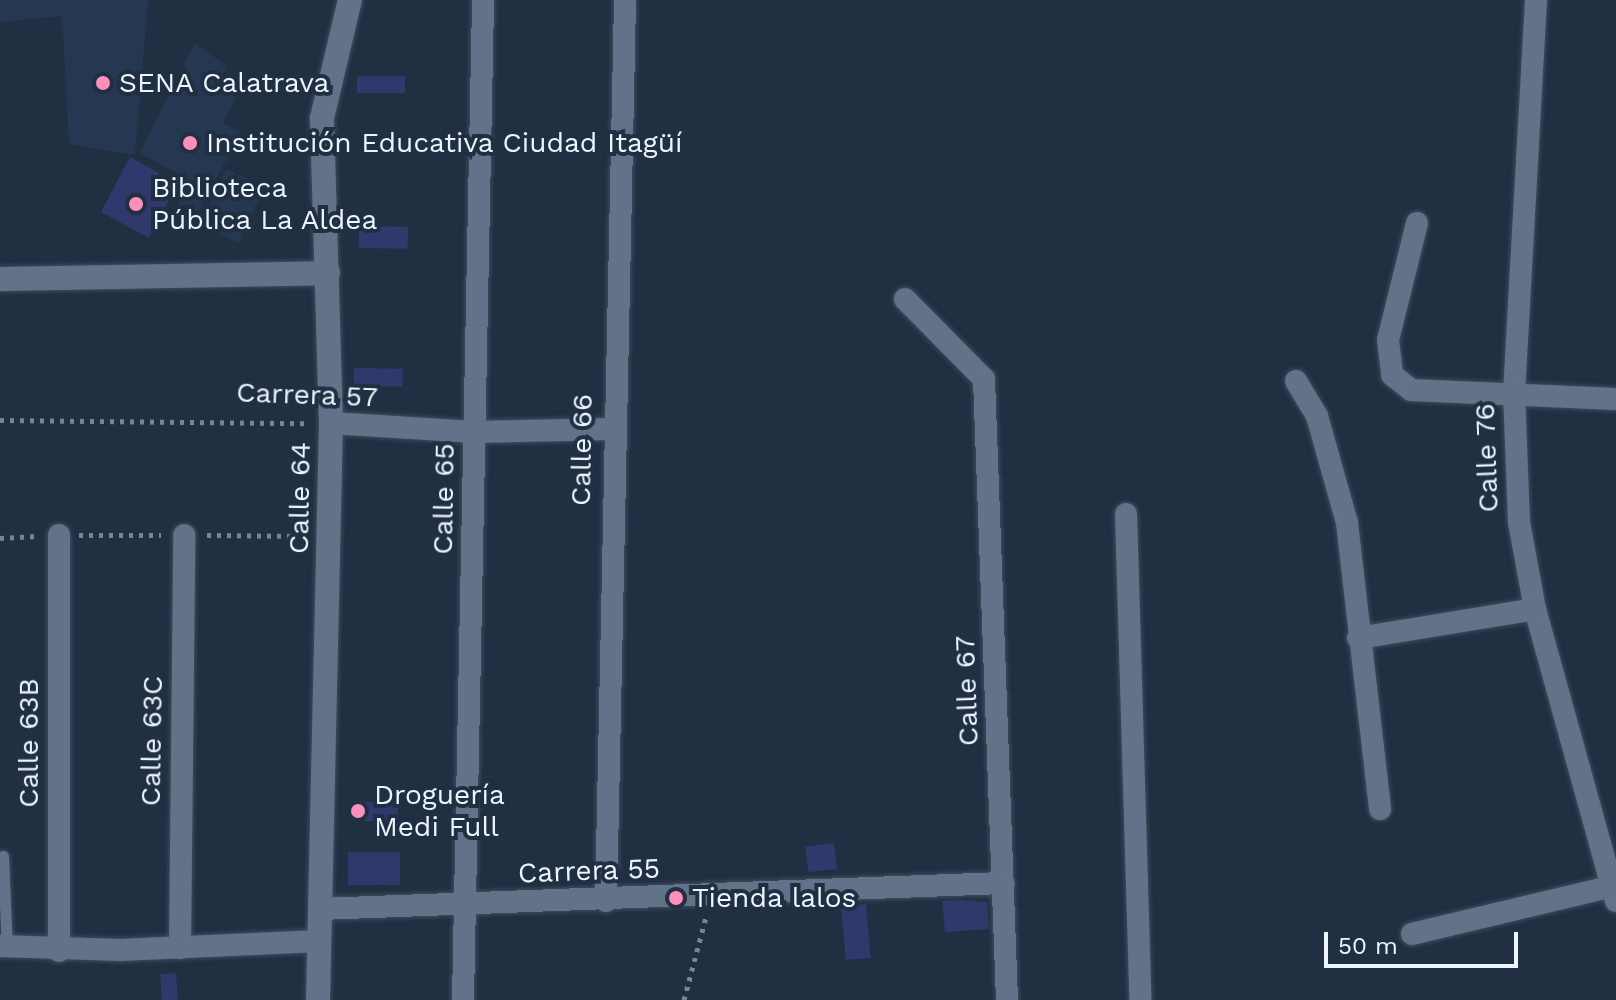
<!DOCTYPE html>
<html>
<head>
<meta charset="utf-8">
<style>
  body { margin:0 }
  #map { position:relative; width:1616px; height:1000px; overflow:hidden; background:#202f42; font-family:"Work Sans",sans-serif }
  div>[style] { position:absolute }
  .built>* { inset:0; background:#263851; transform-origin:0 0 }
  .building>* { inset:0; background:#31386b; transform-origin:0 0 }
  .path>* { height:5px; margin-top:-2.5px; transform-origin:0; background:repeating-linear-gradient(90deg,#788493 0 4px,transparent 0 10px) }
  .roads { filter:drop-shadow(0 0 2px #3f4c5b) drop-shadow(0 0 2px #3f4c5b) }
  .lane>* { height:11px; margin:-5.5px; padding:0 5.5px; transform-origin:5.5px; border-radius:5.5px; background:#627389 }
  .street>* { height:22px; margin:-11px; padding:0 11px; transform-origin:11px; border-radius:11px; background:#627389 }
  .secondary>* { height:24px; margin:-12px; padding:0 12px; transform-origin:12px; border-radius:12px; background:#627389 }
  .dots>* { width:22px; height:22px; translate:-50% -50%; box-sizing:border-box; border:4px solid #202f42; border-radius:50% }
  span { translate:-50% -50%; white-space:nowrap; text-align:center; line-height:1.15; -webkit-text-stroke:8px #202f42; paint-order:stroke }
  .poi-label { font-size:28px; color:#ecf4fe }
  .left { translate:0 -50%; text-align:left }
  .street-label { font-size:28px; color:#ecf4fe }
  .scale { position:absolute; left:1324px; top:932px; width:194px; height:36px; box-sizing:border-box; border:4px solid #ecf4fe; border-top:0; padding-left:10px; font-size:24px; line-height:28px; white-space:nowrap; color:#ecf4fe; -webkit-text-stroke:6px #202f42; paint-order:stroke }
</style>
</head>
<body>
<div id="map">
  <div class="built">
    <i style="clip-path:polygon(0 0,148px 0,135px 155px,69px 144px,62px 16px,0 22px)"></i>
    <i style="clip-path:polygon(195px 43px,227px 66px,217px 85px,237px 97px,223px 123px,241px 133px,189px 228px,171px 218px,191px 181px,140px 153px)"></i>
    <i style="left:226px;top:169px;width:43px;height:62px;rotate:25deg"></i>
  </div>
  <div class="building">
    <i style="left:357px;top:76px;width:48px;height:17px"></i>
    <i style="clip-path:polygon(130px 157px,159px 173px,152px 186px,171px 196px,149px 238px,101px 212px)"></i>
    <i style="left:359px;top:226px;width:49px;height:22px;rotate:1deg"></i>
    <i style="left:354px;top:368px;width:49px;height:18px;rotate:1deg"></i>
    <i style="left:351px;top:802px;width:47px;height:19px"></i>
    <i style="left:834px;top:843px;width:26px;height:29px;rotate:83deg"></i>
    <i style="left:348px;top:852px;width:52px;height:33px"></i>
    <i style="clip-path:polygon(963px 900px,987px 902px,989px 929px,945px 932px,942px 901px)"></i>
    <i style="left:866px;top:904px;width:54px;height:25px;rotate:85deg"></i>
    <i style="left:176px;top:973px;width:27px;height:16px;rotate:86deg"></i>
  </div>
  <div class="path">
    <i style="left:0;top:420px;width:307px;rotate:0.6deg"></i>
    <i style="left:79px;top:535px;width:82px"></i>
    <i style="left:207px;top:535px;width:98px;rotate:0.6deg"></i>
    <i style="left:0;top:538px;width:37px;rotate:-3deg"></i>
    <i style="left:684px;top:1000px;width:86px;rotate:-75.2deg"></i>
  </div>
  <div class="roads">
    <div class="lane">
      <i style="left:3px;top:856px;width:94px;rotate:87.6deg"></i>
    </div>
    <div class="street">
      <i style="left:1536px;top:0;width:393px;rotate:93.2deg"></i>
      <i style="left:1514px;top:392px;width:130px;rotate:87.8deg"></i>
      <i style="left:1519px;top:522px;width:88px;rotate:79.6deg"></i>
      <i style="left:1535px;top:609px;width:303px;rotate:74.5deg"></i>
      <i style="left:1417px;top:223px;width:121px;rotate:103.9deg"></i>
      <i style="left:1388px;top:340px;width:35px;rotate:83deg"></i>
      <i style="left:1392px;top:375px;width:24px;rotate:38deg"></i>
      <i style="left:1411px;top:390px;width:205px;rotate:2.5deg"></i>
      <i style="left:905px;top:299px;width:112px;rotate:45.4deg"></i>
      <i style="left:984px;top:379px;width:621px;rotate:87.88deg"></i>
      <i style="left:1296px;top:381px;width:41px;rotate:59deg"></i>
      <i style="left:1317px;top:416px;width:111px;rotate:74.3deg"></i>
      <i style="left:1347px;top:523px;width:288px;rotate:83.4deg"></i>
      <i style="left:331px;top:423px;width:144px;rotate:3.6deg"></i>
      <i style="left:475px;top:432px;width:136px;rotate:-1.3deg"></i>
      <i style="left:1126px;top:514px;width:486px;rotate:88.3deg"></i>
      <i style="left:1358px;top:638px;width:179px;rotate:-9.3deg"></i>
      <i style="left:606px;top:901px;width:901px;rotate:-88.79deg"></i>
      <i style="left:320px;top:909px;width:684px;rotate:-2.18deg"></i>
      <i style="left:1412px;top:934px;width:204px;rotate:-13.4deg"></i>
      <i style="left:0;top:946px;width:120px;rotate:1.9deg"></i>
      <i style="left:120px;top:950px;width:200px;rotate:-2.6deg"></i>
      <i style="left:180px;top:948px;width:413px;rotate:-89.4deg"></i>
      <i style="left:59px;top:951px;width:416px;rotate:-90deg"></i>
      <i style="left:463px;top:1000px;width:1000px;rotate:-88.85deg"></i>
    </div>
    <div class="secondary">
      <i style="left:0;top:279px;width:328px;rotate:-1deg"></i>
      <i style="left:318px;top:1000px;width:577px;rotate:-88.71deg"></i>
      <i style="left:331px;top:423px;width:305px;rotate:-91.7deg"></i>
      <i style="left:322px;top:118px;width:121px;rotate:-76.7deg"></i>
    </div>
  </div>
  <div class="dots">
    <i style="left:103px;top:83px;background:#fe8ebc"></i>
    <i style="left:190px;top:143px;background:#fe8ebc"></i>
    <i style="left:136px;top:204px;background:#fe8ebc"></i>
    <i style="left:358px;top:811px;background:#fe8ebc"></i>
    <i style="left:676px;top:898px;background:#fe8ebc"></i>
  </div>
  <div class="poi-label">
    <span class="left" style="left:119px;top:83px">SENA Calatrava</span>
    <span class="left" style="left:206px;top:143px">Institución Educativa Ciudad Itagüí</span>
    <span class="left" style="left:152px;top:204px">Biblioteca<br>Pública La Aldea</span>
    <span class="left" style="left:374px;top:811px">Droguería<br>Medi Full</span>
    <span class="left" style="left:692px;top:898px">Tienda lalos</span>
  </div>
  <div class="street-label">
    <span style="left:307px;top:395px;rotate:2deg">Carrera 57</span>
    <span style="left:582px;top:450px;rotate:-89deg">Calle 66</span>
    <span style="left:1487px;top:458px;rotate:-92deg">Calle 76</span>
    <span style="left:300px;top:498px;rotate:-89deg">Calle 64</span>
    <span style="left:444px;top:499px;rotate:-89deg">Calle 65</span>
    <span style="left:967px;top:691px;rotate:-92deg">Calle 67</span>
    <span style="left:152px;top:741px;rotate:-89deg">Calle 63C</span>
    <span style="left:29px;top:743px;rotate:-90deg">Calle 63B</span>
    <span style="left:589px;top:871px;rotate:-2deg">Carrera 55</span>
  </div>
  <div class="scale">50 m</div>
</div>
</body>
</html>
